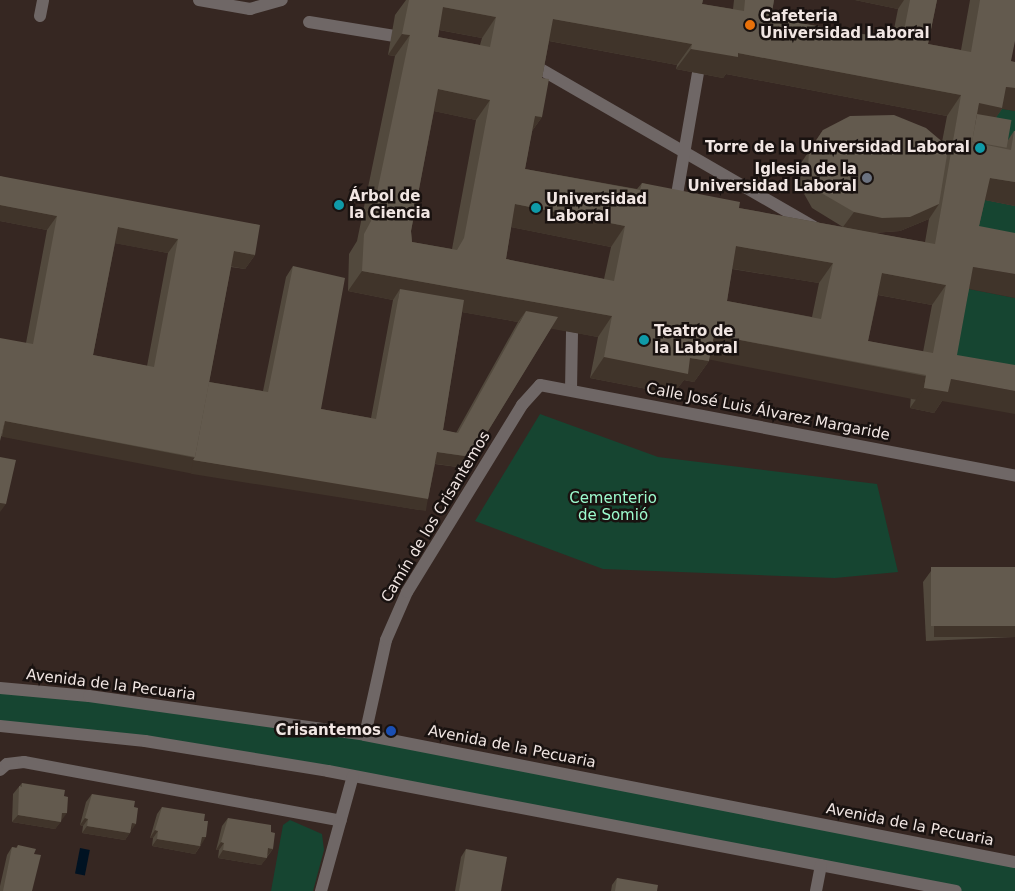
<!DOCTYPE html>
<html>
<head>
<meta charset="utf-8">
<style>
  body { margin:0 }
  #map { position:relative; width:1015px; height:891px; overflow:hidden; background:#362722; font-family:"DejaVu Sans",sans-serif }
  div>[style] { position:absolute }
  .green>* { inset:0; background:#164531 }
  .water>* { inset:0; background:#001222; transform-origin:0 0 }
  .minor>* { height:12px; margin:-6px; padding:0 6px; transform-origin:6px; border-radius:6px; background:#6f6766 }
  .wall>* { inset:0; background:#52493d }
  .shaded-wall>* { inset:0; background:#40342a; transform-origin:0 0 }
  .building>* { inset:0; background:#635a4e; transform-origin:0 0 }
  .dots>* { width:14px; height:14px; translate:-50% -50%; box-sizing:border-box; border:2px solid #191210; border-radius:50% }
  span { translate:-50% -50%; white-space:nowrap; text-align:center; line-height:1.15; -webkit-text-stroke:5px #191210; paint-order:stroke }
  .poi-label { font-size:15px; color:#f1e6e3; font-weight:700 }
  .left { translate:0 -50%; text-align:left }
  .right { translate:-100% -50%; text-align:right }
  .street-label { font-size:15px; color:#f1e6e3 }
  .park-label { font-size:15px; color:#9dfbce }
</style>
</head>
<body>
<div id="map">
  <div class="green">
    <i style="clip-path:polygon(992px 107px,1015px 111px,1015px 155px,988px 128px)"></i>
    <i style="clip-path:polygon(975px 198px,1015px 206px,1015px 256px,965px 247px)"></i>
    <i style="clip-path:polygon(959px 287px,1015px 298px,1015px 388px,943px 375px)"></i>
    <i style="clip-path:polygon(540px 414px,658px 457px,877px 484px,898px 572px,835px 578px,603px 569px,475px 521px)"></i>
    <i style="clip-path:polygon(0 688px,365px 735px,1015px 862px,1015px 891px,956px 891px,328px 771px,0 726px)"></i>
    <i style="clip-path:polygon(290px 820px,322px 834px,324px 850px,313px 891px,271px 891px,283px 825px)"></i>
  </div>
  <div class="water">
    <i style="left:80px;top:848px;width:10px;height:26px;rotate:11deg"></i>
  </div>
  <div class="minor">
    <i style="left:199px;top:0;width:52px;rotate:10deg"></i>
    <i style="left:250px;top:9px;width:33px;rotate:-16deg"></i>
    <i style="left:40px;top:16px;width:16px;rotate:-79deg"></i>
    <i style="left:309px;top:22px;width:99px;rotate:9.3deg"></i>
    <i style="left:530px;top:63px;width:332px;rotate:30deg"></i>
    <i style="left:675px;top:206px;width:135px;rotate:-80.2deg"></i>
    <i style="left:571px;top:390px;width:58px;rotate:-89deg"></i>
    <i style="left:0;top:688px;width:89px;rotate:5.1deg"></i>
    <i style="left:89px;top:696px;width:279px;rotate:8deg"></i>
    <i style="left:365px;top:735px;width:662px;rotate:11.06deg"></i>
    <i style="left:0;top:726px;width:146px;rotate:5.9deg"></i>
    <i style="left:145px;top:741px;width:185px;rotate:9.3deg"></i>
    <i style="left:328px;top:771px;width:639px;rotate:10.82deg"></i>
    <i style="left:365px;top:735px;width:97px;rotate:-77.5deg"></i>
    <i style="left:386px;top:640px;width:52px;rotate:-66.4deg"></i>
    <i style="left:407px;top:592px;width:220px;rotate:-58.4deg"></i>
    <i style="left:522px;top:405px;width:27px;rotate:-48deg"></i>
    <i style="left:540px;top:385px;width:484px;rotate:10.8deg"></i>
    <i style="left:0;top:770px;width:9px;rotate:-41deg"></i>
    <i style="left:7px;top:764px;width:17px;rotate:-7deg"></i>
    <i style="left:24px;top:762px;width:322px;rotate:10.5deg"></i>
    <i style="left:321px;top:891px;width:119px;rotate:-74.5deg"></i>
    <i style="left:816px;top:891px;width:26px;rotate:-79deg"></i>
  </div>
  <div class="wall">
    <i style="clip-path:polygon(evenodd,406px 0,703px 0,702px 4px,733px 9px,734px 0,774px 0,771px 18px,892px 39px,898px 9px,855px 0,937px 0,928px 44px,961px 50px,970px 0,1015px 0,1002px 109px,996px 117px,1008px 140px,1014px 131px,1015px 131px,1015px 206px,985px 200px,979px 226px,969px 289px,942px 401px,934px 413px,910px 408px,911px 395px,709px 357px,709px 361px,694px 382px,684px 380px,673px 394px,590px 378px,598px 337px,551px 328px,472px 457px,465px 468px,435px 464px,428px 499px,420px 510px,185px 471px,1px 436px,26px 343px,47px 230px,0 221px,0 176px,255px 255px,245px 269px,231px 267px,209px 382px,263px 391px,286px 277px,293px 266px,321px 409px,371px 418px,393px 300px,348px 291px,349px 254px,357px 241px,395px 56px,388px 55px,395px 15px,406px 0,439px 30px,482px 38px,480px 45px,438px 37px,439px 30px,406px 0,549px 41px,677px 65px,676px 69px,723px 78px,726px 74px,947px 116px,942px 142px,823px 130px,799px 166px,798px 183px,812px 208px,843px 227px,865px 231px,739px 208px,642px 183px,637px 189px,525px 169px,532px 131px,542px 117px,542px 78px,549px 41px,406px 0,434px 111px,476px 120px,452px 249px,412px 242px,411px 231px,434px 111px,406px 0,929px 219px,925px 242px,873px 233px,900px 231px,929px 219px,406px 0,511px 227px,611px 247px,604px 279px,506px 259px,511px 227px,406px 0,115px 243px,168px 253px,147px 366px,93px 355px,115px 243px,406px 0,732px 269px,819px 283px,812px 317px,727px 301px,732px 269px,406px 0,878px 295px,932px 305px,923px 352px,868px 341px,878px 295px,406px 0,462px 312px,518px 322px,456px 433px,443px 430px,462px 312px)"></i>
    <i style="clip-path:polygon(1015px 567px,1015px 637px,926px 641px,923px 582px,931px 571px)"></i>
    <i style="clip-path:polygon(22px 783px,61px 821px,55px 829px,12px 822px,13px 794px)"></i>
    <i style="clip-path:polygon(92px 794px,131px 831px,125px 840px,82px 833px,83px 826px,80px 825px,86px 802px)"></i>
    <i style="clip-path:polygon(162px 807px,201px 845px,195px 854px,152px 846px,153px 838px,150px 838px,157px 814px)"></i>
    <i style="clip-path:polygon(228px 818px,273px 849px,261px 865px,218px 858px,219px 850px,216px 850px,222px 826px)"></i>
    <i style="clip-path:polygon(18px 845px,34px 854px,32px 891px,0 891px,0 886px,7px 855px,12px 847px,16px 848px)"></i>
    <i style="clip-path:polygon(466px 849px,501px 891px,455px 891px,461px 857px)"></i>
    <i style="clip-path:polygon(617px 878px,657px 891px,611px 891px,612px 885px)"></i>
  </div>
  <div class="shaded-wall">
    <i style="clip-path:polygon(855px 0,904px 0,898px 9px)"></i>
    <i style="clip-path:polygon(443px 7px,496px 17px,482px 38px,429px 28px)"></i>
    <i style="clip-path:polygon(553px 19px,692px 44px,677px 65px,539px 39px)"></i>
    <i style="clip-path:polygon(402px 34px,410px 35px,395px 56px,388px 55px)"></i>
    <i style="clip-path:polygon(691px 49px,738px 53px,961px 95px,947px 116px,726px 74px,723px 78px,676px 69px)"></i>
    <i style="clip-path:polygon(1006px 87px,1015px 88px,1015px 111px,1002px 109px,988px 129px,970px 125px,979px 103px)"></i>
    <i style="clip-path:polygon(438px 89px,490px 100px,476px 120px,424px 109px)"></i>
    <i style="clip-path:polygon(535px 116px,542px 117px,527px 138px)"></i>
    <i style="clip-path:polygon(990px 178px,1015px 182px,1015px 206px,975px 198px)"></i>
    <i style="clip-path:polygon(515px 204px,625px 226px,611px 247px,501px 225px)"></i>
    <i style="clip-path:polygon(939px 204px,929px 219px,900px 231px,872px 233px,843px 227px,854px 212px)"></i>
    <i style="clip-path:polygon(0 205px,57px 216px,47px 230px,0 221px)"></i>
    <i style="clip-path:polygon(118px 227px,178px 239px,168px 253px,108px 242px)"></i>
    <i style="clip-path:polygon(736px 246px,833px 263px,819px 283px,721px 267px)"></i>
    <i style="clip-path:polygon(234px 251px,255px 255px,245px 269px,224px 265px)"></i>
    <i style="clip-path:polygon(973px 267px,1015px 274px,1015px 298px,959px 287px)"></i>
    <i style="clip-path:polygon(362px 271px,612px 316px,598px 337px,519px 323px,526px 311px,518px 322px,398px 301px,400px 289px,393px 300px,348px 291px)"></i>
    <i style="clip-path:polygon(882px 273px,946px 285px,932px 305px,868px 293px)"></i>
    <i style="left:714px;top:335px;width:216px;height:25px;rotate:11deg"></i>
    <i style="clip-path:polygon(604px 357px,690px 358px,709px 361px,694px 382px,684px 380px,673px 394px,590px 378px)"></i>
    <i style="clip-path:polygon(951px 379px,1015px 391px,1015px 414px,942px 401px,934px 413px,910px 408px,924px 388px)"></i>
    <i style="left:5px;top:421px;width:193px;height:16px;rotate:11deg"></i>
    <i style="clip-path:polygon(437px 452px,472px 457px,465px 468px,430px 463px)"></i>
    <i style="left:193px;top:460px;width:238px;height:14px;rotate:9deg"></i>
    <i style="clip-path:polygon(0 503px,6px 504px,0 512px)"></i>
    <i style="left:1015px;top:626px;width:11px;height:81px;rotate:90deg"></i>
    <i style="clip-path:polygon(62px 813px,67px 813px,61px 821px,57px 820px)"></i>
    <i style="clip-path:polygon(18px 815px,61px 822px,55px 829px,12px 822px)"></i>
    <i style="clip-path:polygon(85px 818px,88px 819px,83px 826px,80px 825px)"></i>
    <i style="clip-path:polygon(132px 823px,136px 824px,131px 831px)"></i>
    <i style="clip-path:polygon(87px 826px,130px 833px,125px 840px,82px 833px)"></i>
    <i style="clip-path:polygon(155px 830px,158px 831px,153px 838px,150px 838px)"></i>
    <i style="clip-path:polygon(202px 837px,206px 837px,201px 845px,196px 844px)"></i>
    <i style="clip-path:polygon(157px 839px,200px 846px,195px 854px,152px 846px)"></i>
    <i style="clip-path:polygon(221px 842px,224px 843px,219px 850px,216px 850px)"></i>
    <i style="clip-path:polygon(268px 848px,273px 849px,267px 856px,263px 856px)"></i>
    <i style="clip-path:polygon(223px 850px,267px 858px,261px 865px,218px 858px)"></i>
  </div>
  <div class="building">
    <i style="clip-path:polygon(evenodd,409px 0,703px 0,702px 4px,744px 11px,745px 0,774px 0,771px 18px,902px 41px,910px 0,937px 0,928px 44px,971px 52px,980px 0,1015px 0,1015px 41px,1011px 61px,1015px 62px,1015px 88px,1006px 87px,1002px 108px,979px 103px,972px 142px,1011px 150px,1014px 131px,1015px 131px,1015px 182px,990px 178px,979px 226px,1015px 233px,1015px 274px,973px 267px,957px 355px,1015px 365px,1015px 391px,951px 379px,948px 392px,924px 388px,926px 375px,714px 335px,709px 361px,690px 358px,688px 374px,604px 357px,612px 316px,362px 271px,364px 234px,371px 221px,410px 35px,402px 34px,409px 0,443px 7px,496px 17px,490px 47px,438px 37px,443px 7px,409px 0,553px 19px,692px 44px,691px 49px,738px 57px,738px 53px,961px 95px,935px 244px,739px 208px,740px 202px,642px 183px,640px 190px,525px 169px,535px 116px,542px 117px,549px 79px,542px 78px,553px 19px,409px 0,438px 89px,490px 100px,464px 238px,457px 250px,412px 242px,411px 231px,438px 89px,409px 0,515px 204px,625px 226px,614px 281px,506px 259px,515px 204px,409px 0,736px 246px,833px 263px,821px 319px,727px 301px,736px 246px,409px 0,882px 273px,946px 285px,933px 353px,868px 341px,882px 273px)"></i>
    <i style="left:977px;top:114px;width:35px;height:28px;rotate:10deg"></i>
    <i style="clip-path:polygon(894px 115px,926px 128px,945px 144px,948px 149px,939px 204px,910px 217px,882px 218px,854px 212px,823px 194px,808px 168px,809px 151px,823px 130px,850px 116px)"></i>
    <i style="clip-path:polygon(evenodd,0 176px,260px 225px,255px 255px,234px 251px,195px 457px,5px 421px,0 441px,0 338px,33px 344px,57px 216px,0 205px,0 176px,118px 227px,178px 239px,154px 367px,93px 355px,118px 227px)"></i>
    <i style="clip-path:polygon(293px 266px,345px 278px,321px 409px,376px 419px,400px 289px,464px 300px,443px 430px,458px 433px,526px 311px,558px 317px,472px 457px,437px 452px,428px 499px,193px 460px,195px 457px,209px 382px,268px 392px)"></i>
    <i style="clip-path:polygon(0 457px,16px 460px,6px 504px,0 503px)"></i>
    <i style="left:1015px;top:567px;width:59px;height:84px;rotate:90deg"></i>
    <i style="clip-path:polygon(22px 783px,65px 790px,64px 796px,68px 797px,67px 813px,62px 813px,61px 822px,18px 815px,19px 786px,22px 787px)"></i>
    <i style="clip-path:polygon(92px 794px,135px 801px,134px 807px,138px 808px,136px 824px,132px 823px,130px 833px,87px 826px,88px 819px,85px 818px)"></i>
    <i style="clip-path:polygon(162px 807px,205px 814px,204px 821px,208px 821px,206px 837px,202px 837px,200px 846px,157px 839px,158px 831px,155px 830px)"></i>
    <i style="clip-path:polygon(228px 818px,271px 825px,271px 832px,275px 833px,273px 849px,268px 848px,267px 858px,223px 850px,224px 843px,221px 842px)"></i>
    <i style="clip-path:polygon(18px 845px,36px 849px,34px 854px,41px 855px,32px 891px,3px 891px,12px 847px,17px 848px)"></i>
    <i style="clip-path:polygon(466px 849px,507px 857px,501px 891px,459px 891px)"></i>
    <i style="clip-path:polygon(617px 878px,658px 885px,657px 891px,615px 891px)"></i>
  </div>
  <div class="dots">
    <i style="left:750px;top:25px;background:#e8710a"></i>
    <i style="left:980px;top:148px;background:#0f9aa8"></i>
    <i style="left:867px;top:178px;background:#6b7280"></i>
    <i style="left:339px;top:205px;background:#0f9aa8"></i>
    <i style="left:536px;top:208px;background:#0f9aa8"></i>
    <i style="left:644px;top:340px;background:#0f9aa8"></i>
    <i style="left:391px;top:731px;background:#1a4fb4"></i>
  </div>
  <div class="poi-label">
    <span class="left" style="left:760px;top:25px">Cafeteria<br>Universidad Laboral</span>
    <span class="right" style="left:970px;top:148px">Torre de la Universidad Laboral</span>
    <span class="right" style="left:857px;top:178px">Iglesia de la<br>Universidad Laboral</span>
    <span class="left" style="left:349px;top:205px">Árbol de<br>la Ciencia</span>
    <span class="left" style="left:546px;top:208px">Universidad<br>Laboral</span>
    <span class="left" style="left:654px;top:340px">Teatro de<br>la Laboral</span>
    <span class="right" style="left:381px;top:731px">Crisantemos</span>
  </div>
  <div class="street-label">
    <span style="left:768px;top:412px;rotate:11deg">Calle José Luis Álvarez Margaride</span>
    <span style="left:436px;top:517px;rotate:-59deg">Camín de los Crisantemos</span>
    <span style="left:111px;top:685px;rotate:7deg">Avenida de la Pecuaria</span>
    <span style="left:512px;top:747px;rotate:11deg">Avenida de la Pecuaria</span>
    <span style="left:910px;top:825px;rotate:11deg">Avenida de la Pecuaria</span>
  </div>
  <div class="park-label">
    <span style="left:613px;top:507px">Cementerio<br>de Somió</span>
  </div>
</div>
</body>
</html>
